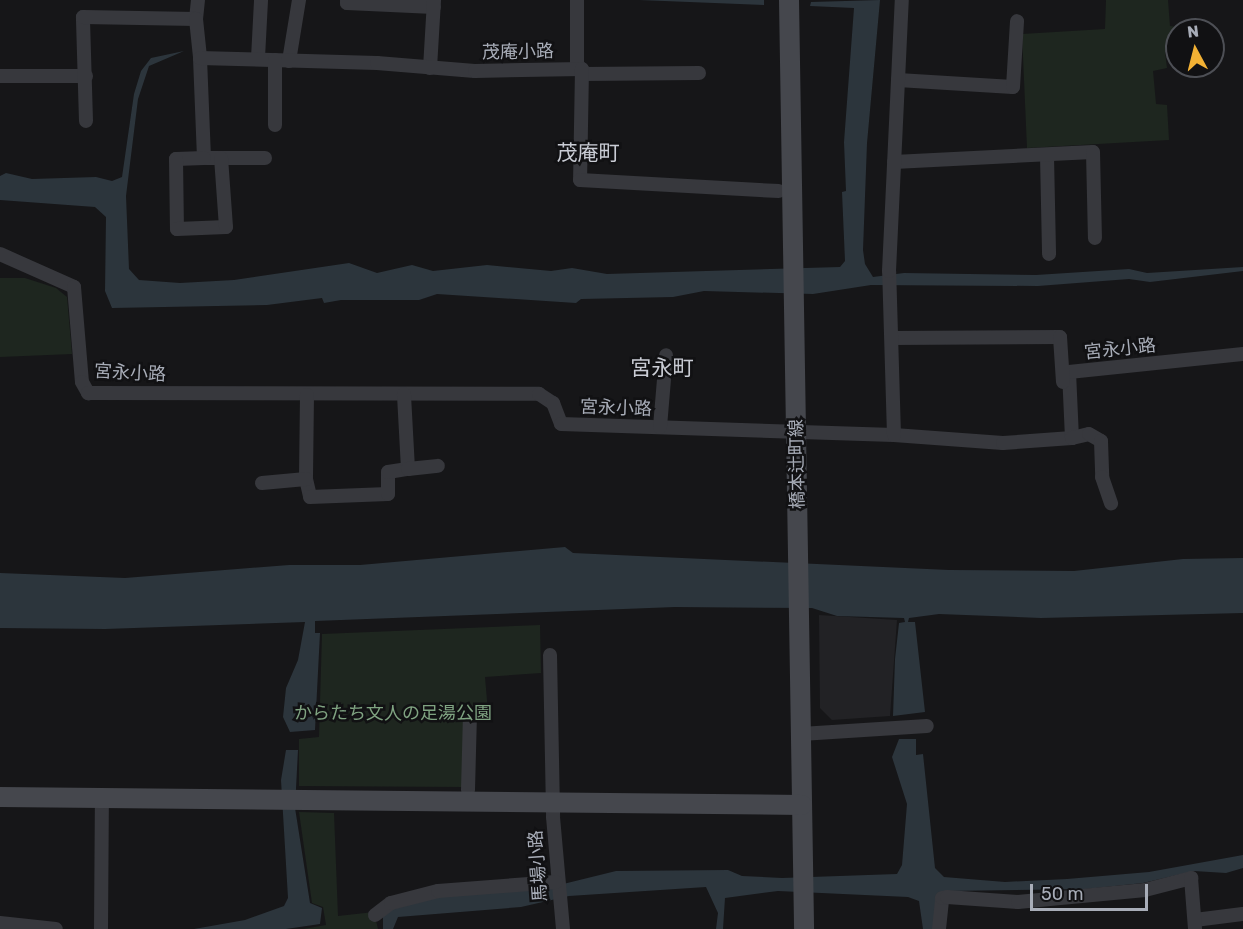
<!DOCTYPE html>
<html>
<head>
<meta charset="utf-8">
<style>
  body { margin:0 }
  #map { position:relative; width:1243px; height:929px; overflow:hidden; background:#161618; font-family:Rubik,"Noto Sans JP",sans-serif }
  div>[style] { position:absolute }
  .built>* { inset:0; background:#222225 }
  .green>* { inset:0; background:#1e261f }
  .water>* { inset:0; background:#2c353c }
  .street>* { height:14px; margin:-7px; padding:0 7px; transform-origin:7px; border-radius:7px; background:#37383d }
  .secondary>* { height:20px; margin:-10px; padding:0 10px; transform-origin:10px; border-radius:10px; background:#45474d }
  span { translate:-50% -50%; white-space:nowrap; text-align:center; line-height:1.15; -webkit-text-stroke:5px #111113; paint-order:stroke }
  .street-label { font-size:18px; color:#a8adb8 }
  .park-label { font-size:18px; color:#7fa381 }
  .quarter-label { font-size:21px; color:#c9ccd4 }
  .north { position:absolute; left:1165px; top:18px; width:60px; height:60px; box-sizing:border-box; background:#111113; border:2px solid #4d4f55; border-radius:50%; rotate:353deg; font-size:16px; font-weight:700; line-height:24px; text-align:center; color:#a8adb8 }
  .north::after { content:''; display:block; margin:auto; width:21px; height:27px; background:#f2b134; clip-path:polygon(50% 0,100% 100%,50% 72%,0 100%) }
  .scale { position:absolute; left:1030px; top:884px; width:118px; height:27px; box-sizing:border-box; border:3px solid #a8adb8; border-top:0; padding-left:8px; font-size:18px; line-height:21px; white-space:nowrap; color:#a8adb8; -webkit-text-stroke:4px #111113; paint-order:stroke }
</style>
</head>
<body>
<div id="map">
  <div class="built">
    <i style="clip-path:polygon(819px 615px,897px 620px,890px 716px,832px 720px,820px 708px)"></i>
  </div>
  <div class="green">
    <i style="clip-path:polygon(1106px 0,1168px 0,1170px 26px,1178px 27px,1177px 50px,1165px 52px,1167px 68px,1153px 71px,1156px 104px,1167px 105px,1169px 140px,1027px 148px,1022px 34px,1105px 29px)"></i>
    <i style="clip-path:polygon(0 278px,25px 278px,56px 288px,67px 297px,72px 354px,0 357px)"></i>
    <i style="clip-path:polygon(540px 625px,541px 673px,485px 677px,488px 712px,467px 711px,464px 787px,299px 786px,299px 739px,319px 737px,322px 634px)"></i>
    <i style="clip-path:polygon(299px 812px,334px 813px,338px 916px,374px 912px,378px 929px,303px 929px,326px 925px,323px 907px,312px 903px)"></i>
  </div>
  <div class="water">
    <i style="clip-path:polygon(639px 0,764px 0,764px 5px)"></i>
    <i style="clip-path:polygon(880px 0,867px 143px,863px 250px,865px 264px,873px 277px,904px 273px,1036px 275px,1129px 269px,1147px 273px,1243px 267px,1243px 271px,1150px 282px,1129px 279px,1038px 286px,871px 285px,813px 294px,704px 291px,673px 297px,581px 299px,576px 303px,437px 294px,419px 300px,341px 300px,324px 303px,322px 298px,267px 305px,112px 308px,105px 291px,106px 217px,95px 207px,0 200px,0 176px,6px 173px,32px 179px,96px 177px,112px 181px,122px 177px,134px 94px,141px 71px,151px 58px,184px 51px,149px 66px,138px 99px,126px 196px,129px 269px,139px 280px,180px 283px,234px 280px,349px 263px,377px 273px,412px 265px,433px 271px,487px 265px,551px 271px,572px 268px,607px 274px,840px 267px,845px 261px,842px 192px,846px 191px,844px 142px,854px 8px,810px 6px,811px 2px)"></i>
    <i style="clip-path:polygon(565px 547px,573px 553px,949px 570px,1074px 571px,1183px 559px,1243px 558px,1243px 613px,1041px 618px,939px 614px,909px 618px,908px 622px,915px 622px,925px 712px,893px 716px,895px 659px,899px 623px,905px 622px,904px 618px,837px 616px,812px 608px,675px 607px,315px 621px,315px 633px,320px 633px,315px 730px,290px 732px,283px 717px,286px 688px,298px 660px,305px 622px,105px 629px,0 628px,0 573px,125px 578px,289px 565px,360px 565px)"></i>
    <i style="clip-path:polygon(899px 739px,916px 739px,916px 755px,923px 754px,935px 868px,944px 877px,1005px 882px,1067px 879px,1149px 872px,1243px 855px,1243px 868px,1226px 873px,1194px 871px,1143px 883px,1086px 889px,945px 891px,940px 894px,934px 929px,923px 929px,919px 901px,908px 897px,778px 891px,725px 898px,723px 929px,716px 929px,718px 913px,706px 887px,569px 896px,521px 907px,398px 917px,393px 929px,383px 929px,383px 916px,397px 905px,434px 896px,547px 888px,616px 871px,728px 870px,742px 876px,782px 878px,897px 874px,902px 865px,907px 804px,892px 757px)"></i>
    <i style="clip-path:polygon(286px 750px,298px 750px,295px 808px,310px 903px,322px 908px,320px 924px,286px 929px,194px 929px,245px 920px,284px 906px,288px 898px,281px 780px)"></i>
  </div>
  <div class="street">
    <i style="left:347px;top:0;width:3px;rotate:90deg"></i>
    <i style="left:347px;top:3px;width:87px;rotate:2.6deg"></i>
    <i style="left:196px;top:19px;width:19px;rotate:-84deg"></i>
    <i style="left:200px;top:58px;width:100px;rotate:87.7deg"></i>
    <i style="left:204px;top:158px;width:61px"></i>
    <i style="left:258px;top:58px;width:58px;rotate:-87deg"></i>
    <i style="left:289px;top:61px;width:62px;rotate:-80.7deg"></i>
    <i style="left:430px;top:68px;width:68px;rotate:-86.6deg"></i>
    <i style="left:577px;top:68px;width:68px;rotate:-90deg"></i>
    <i style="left:582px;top:74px;width:117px;rotate:-0.5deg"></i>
    <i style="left:0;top:76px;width:86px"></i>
    <i style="left:898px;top:80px;width:115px;rotate:3.5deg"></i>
    <i style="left:1013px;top:87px;width:66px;rotate:-86.5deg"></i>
    <i style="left:86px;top:121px;width:104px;rotate:-91.7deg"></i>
    <i style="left:83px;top:17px;width:113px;rotate:1deg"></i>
    <i style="left:196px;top:19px;width:39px;rotate:84deg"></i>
    <i style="left:200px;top:58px;width:177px;rotate:1.6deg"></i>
    <i style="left:377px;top:63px;width:98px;rotate:4.7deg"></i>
    <i style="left:475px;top:71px;width:107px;rotate:-1.1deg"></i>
    <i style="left:582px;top:69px;width:111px;rotate:91deg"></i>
    <i style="left:580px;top:180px;width:199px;rotate:3.2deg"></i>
    <i style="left:275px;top:125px;width:65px;rotate:-90deg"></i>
    <i style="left:1047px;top:156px;width:98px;rotate:88.8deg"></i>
    <i style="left:204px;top:158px;width:28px;rotate:178deg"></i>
    <i style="left:176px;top:159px;width:70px;rotate:89.2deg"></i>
    <i style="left:177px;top:229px;width:49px;rotate:-2.3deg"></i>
    <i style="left:226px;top:227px;width:69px;rotate:-94.1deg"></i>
    <i style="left:894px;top:162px;width:199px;rotate:-2.9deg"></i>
    <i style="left:1093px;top:152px;width:86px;rotate:88.7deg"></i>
    <i style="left:0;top:254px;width:81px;rotate:24deg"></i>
    <i style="left:74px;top:287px;width:95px;rotate:85.2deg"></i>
    <i style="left:82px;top:382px;width:13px;rotate:61deg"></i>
    <i style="left:88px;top:393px;width:451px;rotate:0.1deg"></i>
    <i style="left:539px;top:394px;width:17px;rotate:33deg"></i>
    <i style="left:553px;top:403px;width:22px;rotate:69deg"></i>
    <i style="left:561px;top:424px;width:333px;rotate:1.9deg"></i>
    <i style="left:894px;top:435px;width:109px;rotate:4.2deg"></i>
    <i style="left:1003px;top:443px;width:69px;rotate:-4.1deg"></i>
    <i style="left:1072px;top:438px;width:66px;rotate:-92.6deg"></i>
    <i style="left:1069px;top:372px;width:175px;rotate:-5.9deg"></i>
    <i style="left:892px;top:338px;width:168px;rotate:-0.3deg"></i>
    <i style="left:1060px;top:337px;width:45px;rotate:86.2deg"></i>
    <i style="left:307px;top:395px;width:84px;rotate:90.7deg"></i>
    <i style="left:306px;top:479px;width:18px;rotate:77deg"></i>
    <i style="left:310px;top:497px;width:78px;rotate:-2.2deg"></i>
    <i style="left:388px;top:494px;width:22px;rotate:-90deg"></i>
    <i style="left:388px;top:472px;width:20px;rotate:-9deg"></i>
    <i style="left:408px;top:469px;width:75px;rotate:-93.1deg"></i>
    <i style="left:660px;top:427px;width:72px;rotate:-85.2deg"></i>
    <i style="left:894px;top:435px;width:164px;rotate:-91.7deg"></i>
    <i style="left:889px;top:271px;width:271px;rotate:-87.3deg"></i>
    <i style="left:1072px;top:438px;width:17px;rotate:-13deg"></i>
    <i style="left:1089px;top:434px;width:14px;rotate:30deg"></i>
    <i style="left:1101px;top:441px;width:36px;rotate:88deg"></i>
    <i style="left:1102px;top:477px;width:28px;rotate:71deg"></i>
    <i style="left:408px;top:469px;width:30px;rotate:-6deg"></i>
    <i style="left:262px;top:483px;width:44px;rotate:-5.2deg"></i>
    <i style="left:550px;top:655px;width:162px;rotate:88.9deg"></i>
    <i style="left:553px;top:817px;width:112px;rotate:84.9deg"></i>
    <i style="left:801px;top:734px;width:126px;rotate:-3.6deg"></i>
    <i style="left:468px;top:790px;width:74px;rotate:-88.5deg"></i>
    <i style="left:375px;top:915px;width:20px;rotate:-37deg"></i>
    <i style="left:391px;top:903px;width:49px;rotate:-14.3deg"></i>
    <i style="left:438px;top:891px;width:118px;rotate:-4.4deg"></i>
    <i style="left:1195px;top:920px;width:48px;rotate:-7.1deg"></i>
    <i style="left:0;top:923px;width:56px;rotate:6.1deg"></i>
    <i style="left:101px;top:929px;width:131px;rotate:-89.6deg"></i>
    <i style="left:939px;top:929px;width:31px;rotate:-84deg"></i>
    <i style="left:942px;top:898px;width:5px;rotate:-11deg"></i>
    <i style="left:947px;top:897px;width:71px;rotate:4deg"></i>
    <i style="left:1018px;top:902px;width:128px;rotate:-5.4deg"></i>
    <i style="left:1145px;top:890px;width:48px;rotate:-14.6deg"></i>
    <i style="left:1191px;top:878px;width:51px;rotate:85.5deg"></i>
  </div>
  <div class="secondary">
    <i style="left:789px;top:0;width:929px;rotate:89.07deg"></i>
    <i style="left:0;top:797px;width:802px;rotate:0.57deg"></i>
  </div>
  <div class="street-label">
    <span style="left:518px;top:52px;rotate:-1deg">茂庵小路</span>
    <span style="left:1120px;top:349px;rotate:-6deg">宮永小路</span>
    <span style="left:130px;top:373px;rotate:3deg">宮永小路</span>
    <span style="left:616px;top:408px;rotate:2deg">宮永小路</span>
    <span style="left:797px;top:464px;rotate:-91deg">橋本辻町線</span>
    <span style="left:538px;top:866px;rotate:-94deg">馬場小路</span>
  </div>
  <div class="park-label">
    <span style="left:393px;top:713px">からたち文人の足湯公園</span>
  </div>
  <div class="quarter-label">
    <span style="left:588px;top:153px">茂庵町</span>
    <span style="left:662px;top:368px">宮永町</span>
  </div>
  <div class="north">N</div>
  <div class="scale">50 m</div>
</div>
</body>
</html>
